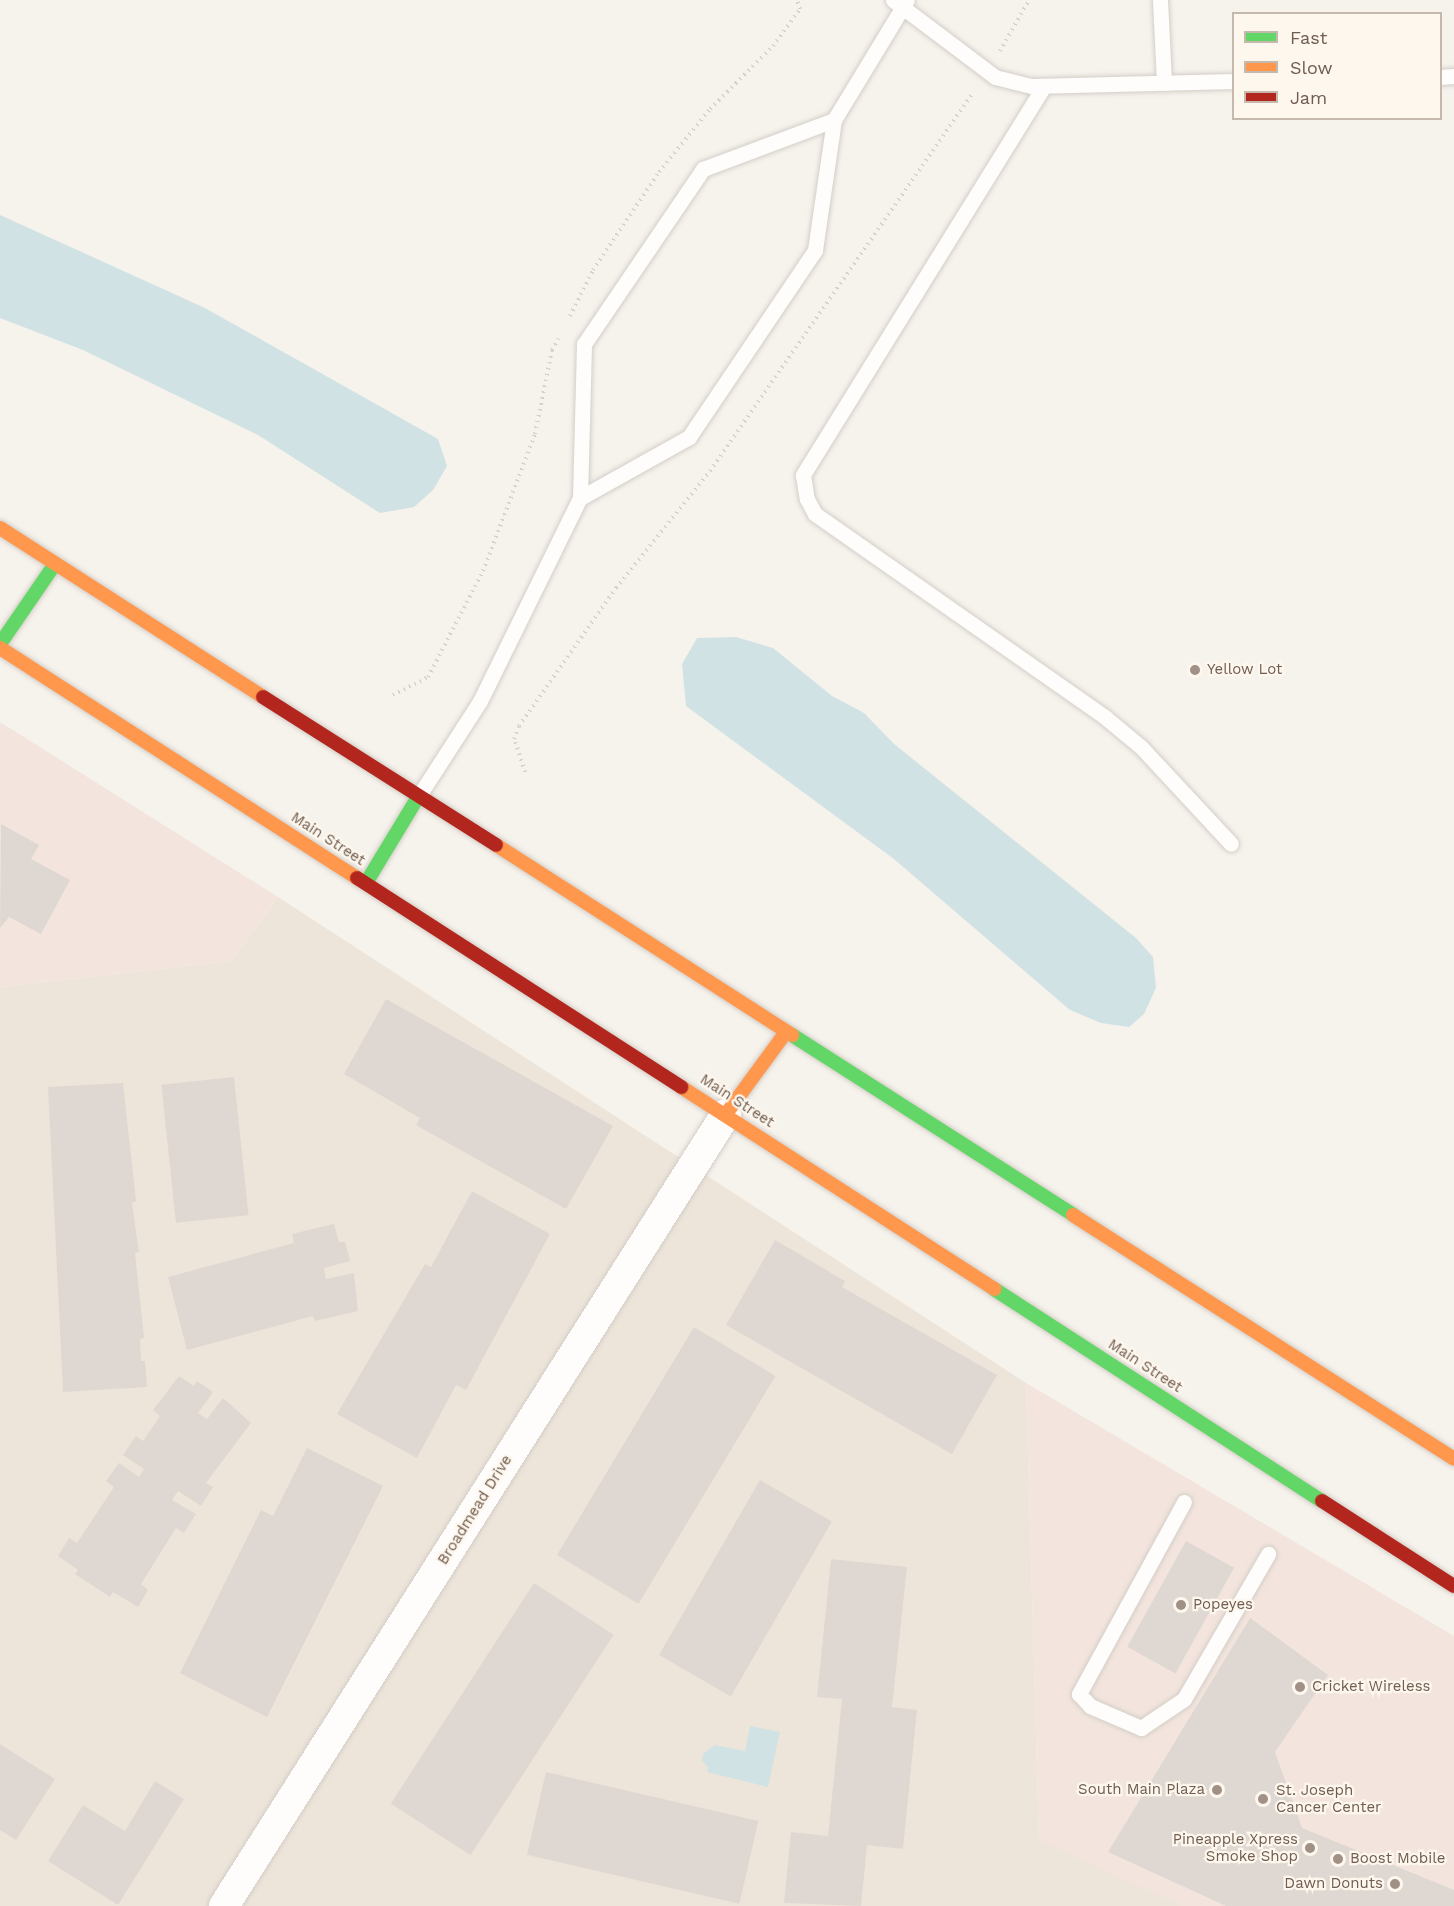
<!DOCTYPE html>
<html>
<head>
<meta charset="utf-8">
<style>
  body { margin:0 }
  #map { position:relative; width:1454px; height:1906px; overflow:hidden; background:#f6f2ec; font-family:"Work Sans",sans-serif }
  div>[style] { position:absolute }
  .residential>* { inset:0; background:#eee5da }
  .commercial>* { inset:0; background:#f3e5de }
  .water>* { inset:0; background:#d0e2e4 }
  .building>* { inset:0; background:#dfd8d2; transform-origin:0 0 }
  .path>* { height:4px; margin-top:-2px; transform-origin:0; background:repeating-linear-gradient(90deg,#d7d1cc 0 1.5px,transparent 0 6px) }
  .roads { filter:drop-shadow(0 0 2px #d3cec7) drop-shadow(0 0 2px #d3cec7) }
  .lane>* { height:15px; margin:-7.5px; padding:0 7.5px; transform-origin:7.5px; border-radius:7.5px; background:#fefdfc }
  .street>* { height:30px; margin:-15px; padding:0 15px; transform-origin:15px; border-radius:15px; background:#fefdfc }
  .fast>* { height:14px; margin:-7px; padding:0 7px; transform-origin:7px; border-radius:7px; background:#63d668 }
  .slow>* { height:14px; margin:-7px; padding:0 7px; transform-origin:7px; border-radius:7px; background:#ff974d }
  .jam>* { height:14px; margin:-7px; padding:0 7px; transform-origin:7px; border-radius:7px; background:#b3261e }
  .dots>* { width:16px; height:16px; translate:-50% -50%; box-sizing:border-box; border:3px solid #fdf7ee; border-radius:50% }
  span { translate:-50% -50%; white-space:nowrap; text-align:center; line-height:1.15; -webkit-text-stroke:4.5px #fdf7ee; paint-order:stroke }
  .poi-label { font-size:15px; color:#715c4f }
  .left { translate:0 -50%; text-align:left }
  .right { translate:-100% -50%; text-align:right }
  .street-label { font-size:15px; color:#715c4f }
  .legend { position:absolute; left:1232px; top:12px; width:210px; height:108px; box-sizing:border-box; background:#fdf7ee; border:2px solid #c5b9ae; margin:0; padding:8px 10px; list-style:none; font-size:18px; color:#715c4f }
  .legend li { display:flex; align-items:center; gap:12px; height:30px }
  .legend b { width:30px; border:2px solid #c5b9ae }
</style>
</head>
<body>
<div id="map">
  <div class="residential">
    <i style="clip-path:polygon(278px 897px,1026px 1383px,1039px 1840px,1193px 1906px,0 1906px,0 987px,232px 961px)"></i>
  </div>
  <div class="commercial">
    <i style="clip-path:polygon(0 722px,278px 897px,232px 961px,0 987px)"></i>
    <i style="clip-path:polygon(1026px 1383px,1454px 1636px,1454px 1906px,1182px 1906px,1039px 1840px)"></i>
  </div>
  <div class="water">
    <i style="clip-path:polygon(0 215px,205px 308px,438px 439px,447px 466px,433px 490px,414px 507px,380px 513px,258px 435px,83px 350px,0 318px)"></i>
    <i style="clip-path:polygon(736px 637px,773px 648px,832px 696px,864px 713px,894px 744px,1136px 938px,1153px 957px,1156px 988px,1144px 1014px,1129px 1027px,1101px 1023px,1070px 1010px,894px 859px,686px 706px,682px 664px,697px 638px)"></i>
    <i style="clip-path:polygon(750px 1726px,780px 1732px,768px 1787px,707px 1772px,708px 1767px,702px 1761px,703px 1754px,715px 1745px,745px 1751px)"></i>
  </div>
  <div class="building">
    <i style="clip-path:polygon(1px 824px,39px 845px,31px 859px,70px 880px,41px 934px,9px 917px,0 928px)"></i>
    <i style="clip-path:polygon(386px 999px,613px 1126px,566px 1209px,416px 1125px,420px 1118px,344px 1074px)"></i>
    <i style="left:234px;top:1077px;width:139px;height:73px;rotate:84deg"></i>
    <i style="clip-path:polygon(123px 1083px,136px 1201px,132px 1203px,139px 1252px,135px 1253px,144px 1338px,140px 1339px,141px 1361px,145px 1361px,147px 1387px,63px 1392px,48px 1087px)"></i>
    <i style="clip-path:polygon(472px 1191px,550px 1234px,466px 1390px,456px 1385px,417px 1458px,337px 1414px,425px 1264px,431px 1267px)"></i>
    <i style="clip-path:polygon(334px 1224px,339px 1242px,345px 1242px,350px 1261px,324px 1268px,326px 1279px,354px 1273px,358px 1311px,315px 1321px,313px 1316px,187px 1350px,168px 1277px,294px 1243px,292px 1234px)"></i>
    <i style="clip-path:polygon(775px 1240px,845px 1281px,842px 1287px,997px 1375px,952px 1454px,726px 1325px)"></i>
    <i style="left:694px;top:1327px;width:95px;height:266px;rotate:31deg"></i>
    <i style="clip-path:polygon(179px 1376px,194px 1386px,197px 1381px,213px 1392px,198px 1413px,207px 1419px,223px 1398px,251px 1423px,206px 1483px,213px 1487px,201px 1506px,178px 1491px,172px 1500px,196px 1514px,184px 1533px,176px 1528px,141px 1584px,148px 1590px,138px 1607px,113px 1592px,110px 1597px,75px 1574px,78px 1570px,58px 1556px,69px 1538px,77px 1543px,114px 1487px,106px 1481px,119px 1463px,139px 1477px,144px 1469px,123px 1455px,136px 1436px,143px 1441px,160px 1416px,153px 1410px)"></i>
    <i style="clip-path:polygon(307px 1448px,383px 1486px,267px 1717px,180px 1673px,261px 1510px,273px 1516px)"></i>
    <i style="left:760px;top:1480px;width:83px;height:202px;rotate:30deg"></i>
    <i style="left:1186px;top:1541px;width:55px;height:121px;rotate:29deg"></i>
    <i style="clip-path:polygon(831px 1559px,907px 1567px,892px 1707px,917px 1710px,903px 1849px,867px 1845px,861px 1906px,784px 1903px,791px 1832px,828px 1836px,842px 1699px,817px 1697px)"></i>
    <i style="left:534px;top:1583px;width:95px;height:263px;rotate:33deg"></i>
    <i style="clip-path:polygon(1250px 1618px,1328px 1675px,1275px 1752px,1302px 1828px,1454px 1890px,1454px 1906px,1226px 1906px,1108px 1852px)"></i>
    <i style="clip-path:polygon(0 1744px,55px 1779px,16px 1840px,0 1830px)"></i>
    <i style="left:546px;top:1772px;width:218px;height:85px;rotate:13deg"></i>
    <i style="clip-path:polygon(155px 1781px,184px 1799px,118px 1905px,48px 1861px,83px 1805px,125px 1831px)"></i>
  </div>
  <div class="path">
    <i style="left:1000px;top:51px;width:59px;rotate:-60.4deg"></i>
    <i style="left:570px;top:316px;width:51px;rotate:-63.4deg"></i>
    <i style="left:593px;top:270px;width:118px;rotate:-56deg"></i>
    <i style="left:659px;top:172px;width:81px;rotate:-51deg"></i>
    <i style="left:710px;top:109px;width:89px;rotate:-45deg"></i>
    <i style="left:773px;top:46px;width:46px;rotate:-53.9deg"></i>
    <i style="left:800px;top:9px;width:9px;rotate:-108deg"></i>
    <i style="left:393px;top:695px;width:39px;rotate:-27deg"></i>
    <i style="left:428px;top:677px;width:119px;rotate:-62.6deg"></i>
    <i style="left:483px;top:571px;width:147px;rotate:-69.2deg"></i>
    <i style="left:535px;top:434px;width:86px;rotate:-78.6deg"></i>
    <i style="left:552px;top:350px;width:13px;rotate:-61deg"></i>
    <i style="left:525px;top:772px;width:35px;rotate:-108deg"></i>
    <i style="left:514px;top:739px;width:14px;rotate:-69deg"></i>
    <i style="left:519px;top:726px;width:169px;rotate:-54.9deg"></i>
    <i style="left:616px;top:588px;width:150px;rotate:-51.2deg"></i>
    <i style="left:710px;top:471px;width:460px;rotate:-55.2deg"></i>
  </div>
  <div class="roads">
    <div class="lane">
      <i style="left:893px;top:0;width:128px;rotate:37deg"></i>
      <i style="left:995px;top:77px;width:38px;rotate:14deg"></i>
      <i style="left:1032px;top:86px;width:202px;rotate:-1.4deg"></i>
      <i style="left:1160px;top:0;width:83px;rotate:87.2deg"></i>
      <i style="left:1440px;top:77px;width:14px;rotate:-4deg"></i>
      <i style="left:1044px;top:86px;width:458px;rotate:121.8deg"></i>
      <i style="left:803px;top:475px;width:24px;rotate:81deg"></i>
      <i style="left:807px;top:499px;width:17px;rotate:62deg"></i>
      <i style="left:815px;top:514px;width:355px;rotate:35deg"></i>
      <i style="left:1106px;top:718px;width:45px;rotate:39.6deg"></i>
      <i style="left:1141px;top:747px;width:132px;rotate:47.1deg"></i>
      <i style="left:580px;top:498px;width:154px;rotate:-88.5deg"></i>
      <i style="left:584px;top:344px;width:212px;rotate:-55.8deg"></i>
      <i style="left:703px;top:169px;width:140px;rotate:-20.5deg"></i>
      <i style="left:418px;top:797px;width:114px;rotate:-57.1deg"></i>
      <i style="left:480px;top:701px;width:226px;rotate:-63.8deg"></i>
      <i style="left:580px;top:498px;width:125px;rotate:-29.2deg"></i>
      <i style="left:689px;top:437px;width:225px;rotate:-56deg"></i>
      <i style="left:815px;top:250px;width:131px;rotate:-81.7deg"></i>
      <i style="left:834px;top:120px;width:140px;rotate:-58.7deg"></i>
      <i style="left:1184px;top:1502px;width:219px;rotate:118.7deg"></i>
      <i style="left:1079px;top:1694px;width:16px;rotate:47deg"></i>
      <i style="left:1090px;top:1706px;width:56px;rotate:23.3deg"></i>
      <i style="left:1141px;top:1728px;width:52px;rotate:-34deg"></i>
      <i style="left:1184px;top:1699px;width:168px;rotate:-59.9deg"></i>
    </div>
    <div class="street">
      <i style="left:224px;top:1906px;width:938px;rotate:-57.63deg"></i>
    </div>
    <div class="fast">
      <i style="left:0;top:644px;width:97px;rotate:-55.5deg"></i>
      <i style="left:366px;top:883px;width:100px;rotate:-58.8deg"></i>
      <i style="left:792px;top:1035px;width:334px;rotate:32.6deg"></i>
      <i style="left:994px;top:1289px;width:391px;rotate:32.9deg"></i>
    </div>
    <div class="slow">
      <i style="left:0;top:528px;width:313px;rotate:32.7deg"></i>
      <i style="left:0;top:648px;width:425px;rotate:32.8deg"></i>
      <i style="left:496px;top:845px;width:352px;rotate:32.7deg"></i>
      <i style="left:681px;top:1087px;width:373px;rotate:32.8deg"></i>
      <i style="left:726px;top:1114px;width:102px;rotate:-53.8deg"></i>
      <i style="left:1073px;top:1215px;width:452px;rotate:32.6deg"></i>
    </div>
    <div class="jam">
      <i style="left:263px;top:697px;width:276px;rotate:32.4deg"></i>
      <i style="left:357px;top:878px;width:386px;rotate:32.8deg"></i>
      <i style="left:1322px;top:1501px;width:157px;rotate:32.8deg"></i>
    </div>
  </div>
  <div class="dots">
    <i style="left:1195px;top:670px;background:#a09086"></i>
    <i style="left:1181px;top:1605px;background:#a09086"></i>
    <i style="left:1300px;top:1687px;background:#a09086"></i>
    <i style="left:1217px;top:1790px;background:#a09086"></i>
    <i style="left:1263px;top:1799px;background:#a09086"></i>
    <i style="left:1310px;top:1848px;background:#a09086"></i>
    <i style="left:1338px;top:1859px;background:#a09086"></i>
    <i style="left:1395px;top:1884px;background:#a09086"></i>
  </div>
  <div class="poi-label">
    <span class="left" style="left:1207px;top:670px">Yellow Lot</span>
    <span class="left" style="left:1193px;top:1605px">Popeyes</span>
    <span class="left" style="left:1312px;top:1687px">Cricket Wireless</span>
    <span class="right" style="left:1205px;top:1790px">South Main Plaza</span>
    <span class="left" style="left:1276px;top:1799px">St. Joseph<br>Cancer Center</span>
    <span class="right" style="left:1298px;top:1848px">Pineapple Xpress<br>Smoke Shop</span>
    <span class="left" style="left:1350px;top:1859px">Boost Mobile</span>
    <span class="right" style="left:1383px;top:1884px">Dawn Donuts</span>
  </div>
  <div class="street-label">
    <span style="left:328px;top:839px;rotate:33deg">Main Street</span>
    <span style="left:737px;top:1101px;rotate:33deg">Main Street</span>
    <span style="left:1145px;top:1366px;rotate:33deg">Main Street</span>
    <span style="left:475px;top:1510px;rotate:-58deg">Broadmead Drive</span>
  </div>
  <ul class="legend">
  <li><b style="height:8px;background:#63d668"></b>Fast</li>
  <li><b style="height:8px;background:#ff974d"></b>Slow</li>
  <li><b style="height:8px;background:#b3261e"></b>Jam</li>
  </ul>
</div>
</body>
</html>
